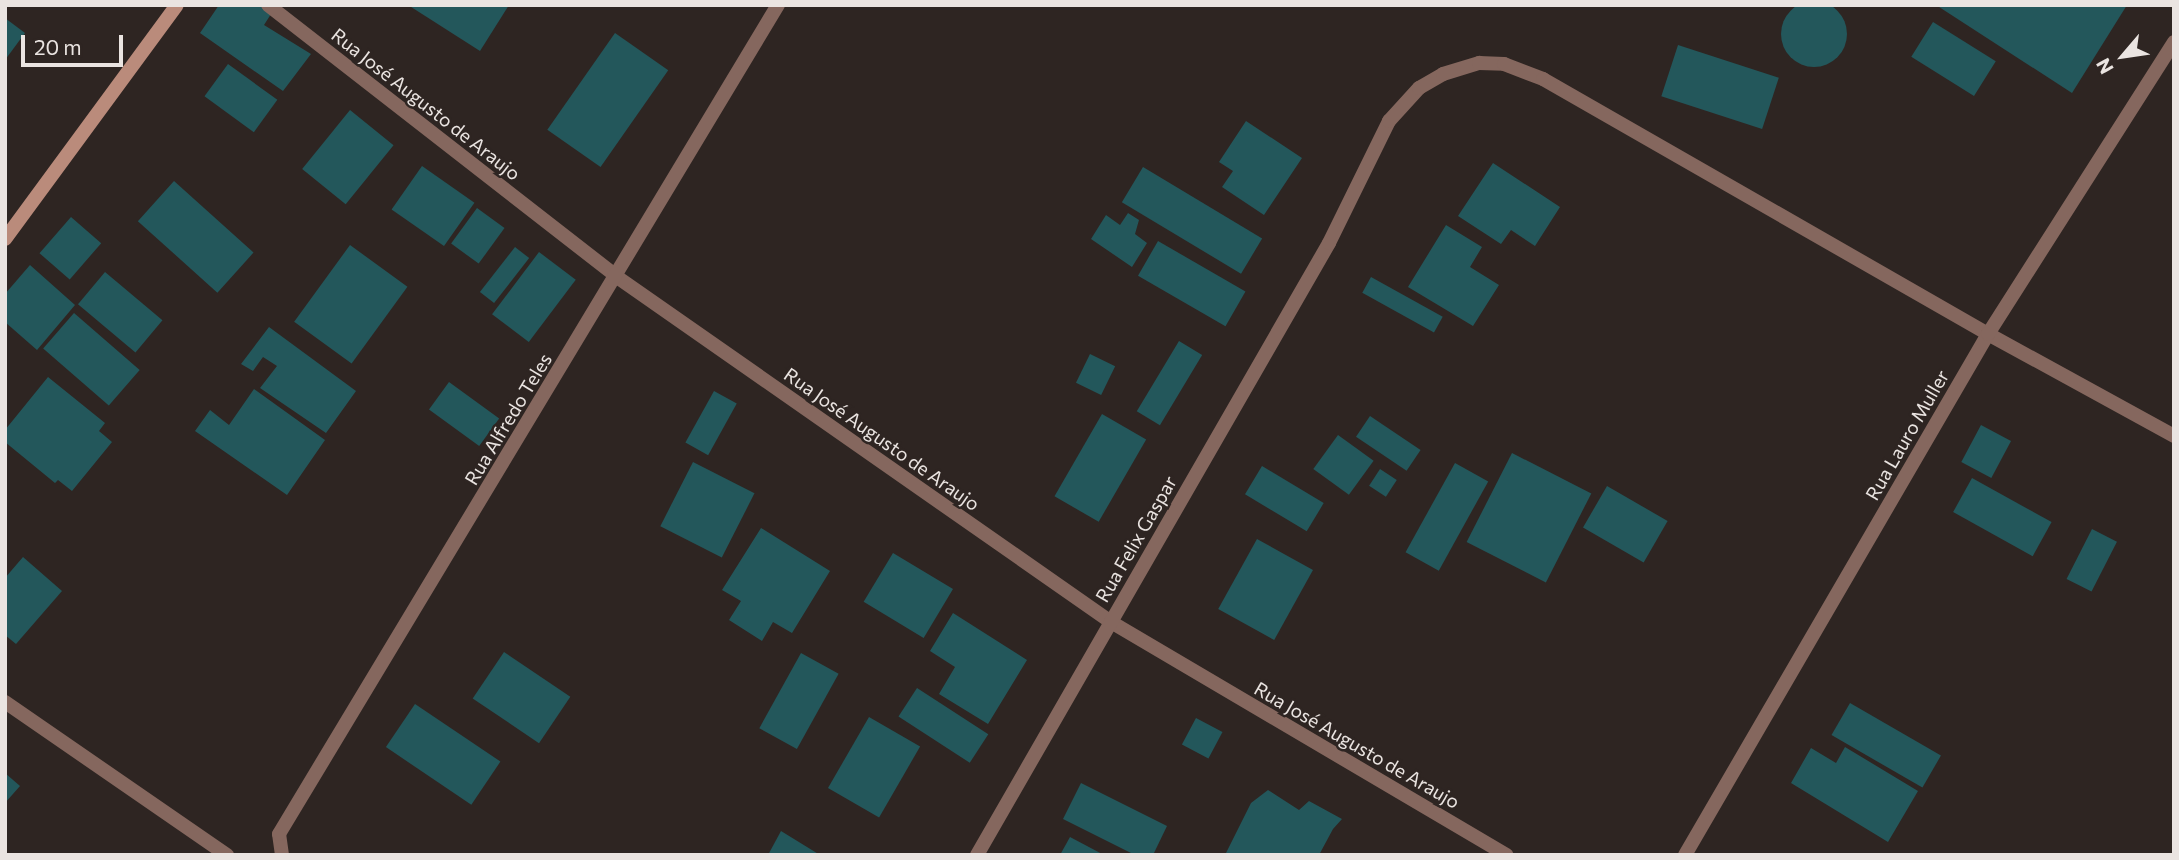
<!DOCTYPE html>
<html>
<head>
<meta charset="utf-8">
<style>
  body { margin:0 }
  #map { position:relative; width:2179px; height:860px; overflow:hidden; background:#2e2522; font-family:Commissioner,sans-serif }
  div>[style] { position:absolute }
  .building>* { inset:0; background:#23575b; transform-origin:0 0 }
  .round { border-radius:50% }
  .street>* { height:14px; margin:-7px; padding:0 7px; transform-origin:7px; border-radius:7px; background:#85675e }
  .secondary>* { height:14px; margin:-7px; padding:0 7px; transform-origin:7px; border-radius:7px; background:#ba8b7b }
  span { translate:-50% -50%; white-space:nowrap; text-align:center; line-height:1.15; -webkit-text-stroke:5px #2e2522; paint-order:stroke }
  .street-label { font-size:19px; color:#eae4e1 }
  .frame { position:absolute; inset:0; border:7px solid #eae4e1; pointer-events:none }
  .north { position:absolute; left:2088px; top:21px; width:70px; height:70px; -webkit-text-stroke:5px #2e2522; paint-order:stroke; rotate:241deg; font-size:19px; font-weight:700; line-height:28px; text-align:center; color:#eae4e1 }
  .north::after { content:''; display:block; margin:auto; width:24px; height:32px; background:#eae4e1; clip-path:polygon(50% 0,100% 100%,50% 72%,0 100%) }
  .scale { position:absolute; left:21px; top:35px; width:102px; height:32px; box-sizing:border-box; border:4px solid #eae4e1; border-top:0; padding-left:9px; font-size:21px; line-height:24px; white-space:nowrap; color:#eae4e1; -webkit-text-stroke:5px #2e2522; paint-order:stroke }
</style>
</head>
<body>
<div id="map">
  <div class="building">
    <i class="round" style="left:1781px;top:1px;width:66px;height:66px"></i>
    <i style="clip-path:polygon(219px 5px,259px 5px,271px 14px,264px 25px,311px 54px,283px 91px,200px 33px)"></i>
    <i style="clip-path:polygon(408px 5px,509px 5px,480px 51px)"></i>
    <i style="clip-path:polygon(1936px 5px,2127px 5px,2072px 93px)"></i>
    <i style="clip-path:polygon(5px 18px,25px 33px,5px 60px)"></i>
    <i style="left:1933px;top:22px;width:74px;height:41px;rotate:32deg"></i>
    <i style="left:615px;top:33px;width:65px;height:118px;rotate:35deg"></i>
    <i style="left:1678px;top:45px;width:106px;height:54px;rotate:18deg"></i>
    <i style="left:228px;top:64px;width:61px;height:40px;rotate:36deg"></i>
    <i style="left:350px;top:110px;width:56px;height:76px;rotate:39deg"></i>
    <i style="clip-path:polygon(1246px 121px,1302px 158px,1264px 215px,1222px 187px,1233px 171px,1219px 162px)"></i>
    <i style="clip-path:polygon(1493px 163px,1560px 207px,1535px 246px,1511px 230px,1501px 244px,1458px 216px)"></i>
    <i style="left:422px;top:166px;width:64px;height:53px;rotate:35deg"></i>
    <i style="left:1143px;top:167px;width:139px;height:41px;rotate:31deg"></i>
    <i style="left:174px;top:181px;width:107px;height:54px;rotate:42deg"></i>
    <i style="left:477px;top:208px;width:34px;height:44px;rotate:36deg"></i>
    <i style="clip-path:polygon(1128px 213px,1139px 220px,1135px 234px,1147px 243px,1132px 267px,1091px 239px,1106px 215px,1120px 225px)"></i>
    <i style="left:71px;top:217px;width:40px;height:48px;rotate:41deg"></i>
    <i style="clip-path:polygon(1446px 225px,1482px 247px,1470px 267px,1499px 285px,1473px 326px,1408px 287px)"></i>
    <i style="left:1158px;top:241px;width:101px;height:40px;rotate:30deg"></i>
    <i style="left:350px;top:245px;width:71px;height:95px;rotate:36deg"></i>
    <i style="left:515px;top:247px;width:18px;height:57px;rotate:38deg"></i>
    <i style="left:539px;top:252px;width:46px;height:78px;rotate:37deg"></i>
    <i style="clip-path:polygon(30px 265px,75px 305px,37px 350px,5px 322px,5px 294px)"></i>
    <i style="left:105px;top:272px;width:75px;height:42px;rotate:40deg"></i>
    <i style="left:1371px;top:277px;width:82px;height:18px;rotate:29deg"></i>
    <i style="left:74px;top:313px;width:87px;height:47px;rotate:41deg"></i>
    <i style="clip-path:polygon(269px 327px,356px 391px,326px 433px,260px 388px,277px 366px,263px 357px,253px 371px,241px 364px)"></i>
    <i style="left:1179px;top:341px;width:27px;height:82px;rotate:31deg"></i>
    <i style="left:1090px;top:354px;width:28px;height:32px;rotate:26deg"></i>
    <i style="clip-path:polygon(48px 377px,105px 423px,99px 431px,112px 442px,72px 491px,58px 480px,55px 483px,5px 442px,5px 430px)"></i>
    <i style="left:449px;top:382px;width:62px;height:34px;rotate:36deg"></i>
    <i style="clip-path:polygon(254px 389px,325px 440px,287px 495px,195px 431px,210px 410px,229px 425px)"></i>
    <i style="left:714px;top:391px;width:26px;height:59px;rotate:29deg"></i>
    <i style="left:1102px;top:414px;width:51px;height:95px;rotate:30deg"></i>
    <i style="left:1370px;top:416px;width:61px;height:25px;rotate:34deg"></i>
    <i style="left:1981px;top:425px;width:34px;height:42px;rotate:28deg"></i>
    <i style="left:1338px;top:435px;width:44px;height:42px;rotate:36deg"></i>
    <i style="left:1512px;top:453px;width:89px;height:100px;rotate:27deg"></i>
    <i style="left:693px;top:462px;width:69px;height:72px;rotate:27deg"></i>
    <i style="left:1455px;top:463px;width:38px;height:102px;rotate:29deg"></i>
    <i style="left:1262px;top:466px;width:72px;height:33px;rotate:31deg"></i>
    <i style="left:1380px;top:469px;width:20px;height:20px;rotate:33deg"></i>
    <i style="left:1972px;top:478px;width:91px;height:39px;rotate:29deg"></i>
    <i style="left:1607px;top:486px;width:70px;height:48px;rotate:30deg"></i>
    <i style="clip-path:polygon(761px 528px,830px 571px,792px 633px,773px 622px,762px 641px,729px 620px,741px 601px,722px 590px)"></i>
    <i style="left:2092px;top:529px;width:28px;height:56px;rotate:27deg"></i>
    <i style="left:1257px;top:539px;width:64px;height:80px;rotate:29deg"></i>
    <i style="left:893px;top:553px;width:70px;height:57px;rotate:31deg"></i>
    <i style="clip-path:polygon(23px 557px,62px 591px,16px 644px,5px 635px,5px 578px)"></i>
    <i style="clip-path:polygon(953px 613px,1027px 660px,988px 724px,939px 694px,955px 667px,930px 651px)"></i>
    <i style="left:504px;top:652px;width:80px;height:56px;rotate:34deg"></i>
    <i style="left:801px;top:653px;width:43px;height:86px;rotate:29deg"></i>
    <i style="left:917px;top:688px;width:85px;height:34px;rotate:33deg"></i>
    <i style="left:1850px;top:703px;width:105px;height:37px;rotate:30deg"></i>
    <i style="left:415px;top:704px;width:103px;height:52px;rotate:34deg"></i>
    <i style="left:869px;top:717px;width:59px;height:82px;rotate:30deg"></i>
    <i style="left:1196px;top:718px;width:30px;height:30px;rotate:28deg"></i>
    <i style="clip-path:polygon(1845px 747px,1918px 791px,1888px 842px,1791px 783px,1811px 748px,1836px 763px)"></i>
    <i style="clip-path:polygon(5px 773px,20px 786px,5px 803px)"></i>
    <i style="clip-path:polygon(1081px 783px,1167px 826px,1153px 855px,1135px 855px,1063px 819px)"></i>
    <i style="clip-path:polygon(1268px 790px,1299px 810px,1309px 801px,1342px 819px,1333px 829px,1319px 855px,1225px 855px,1251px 803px)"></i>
    <i style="clip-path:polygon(781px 831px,820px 855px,768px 855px)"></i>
    <i style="clip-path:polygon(1070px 837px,1104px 855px,1060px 855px)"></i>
  </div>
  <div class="street">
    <i style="left:268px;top:5px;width:442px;rotate:37.9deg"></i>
    <i style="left:617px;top:277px;width:603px;rotate:34.93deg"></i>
    <i style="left:1111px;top:622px;width:459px;rotate:30.5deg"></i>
    <i style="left:5px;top:702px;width:270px;rotate:34.6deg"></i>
    <i style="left:282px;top:855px;width:21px;rotate:-98deg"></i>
    <i style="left:279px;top:834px;width:968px;rotate:-58.96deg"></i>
    <i style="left:977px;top:855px;width:706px;rotate:-60.09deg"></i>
    <i style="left:1329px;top:243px;width:136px;rotate:-63.8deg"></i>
    <i style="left:1389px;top:121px;width:45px;rotate:-47.7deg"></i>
    <i style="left:1419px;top:88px;width:28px;rotate:-30deg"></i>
    <i style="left:1443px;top:74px;width:38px;rotate:-17deg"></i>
    <i style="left:1479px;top:63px;width:25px;rotate:2deg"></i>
    <i style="left:1504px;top:64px;width:42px;rotate:21deg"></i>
    <i style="left:1543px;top:79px;width:513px;rotate:29.81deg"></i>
    <i style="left:1988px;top:334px;width:212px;rotate:28.7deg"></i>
    <i style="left:1685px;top:855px;width:603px;rotate:-59.82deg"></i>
    <i style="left:1988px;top:334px;width:346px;rotate:-57.5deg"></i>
  </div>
  <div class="secondary">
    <i style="left:5px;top:239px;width:290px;rotate:-53.7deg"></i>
  </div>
  <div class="street-label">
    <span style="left:426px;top:104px;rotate:38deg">Rua José Augusto de Araujo</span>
    <span style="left:508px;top:419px;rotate:-59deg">Rua Alfredo Teles</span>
    <span style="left:1907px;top:435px;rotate:-60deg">Rua Lauro Muller</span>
    <span style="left:882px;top:439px;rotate:35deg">Rua José Augusto de Araujo</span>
    <span style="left:1136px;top:539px;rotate:-60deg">Rua Felix Gaspar</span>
    <span style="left:1357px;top:745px;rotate:30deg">Rua José Augusto de Araujo</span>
  </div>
  <div class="frame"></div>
  <div class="north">N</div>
  <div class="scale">20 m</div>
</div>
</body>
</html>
